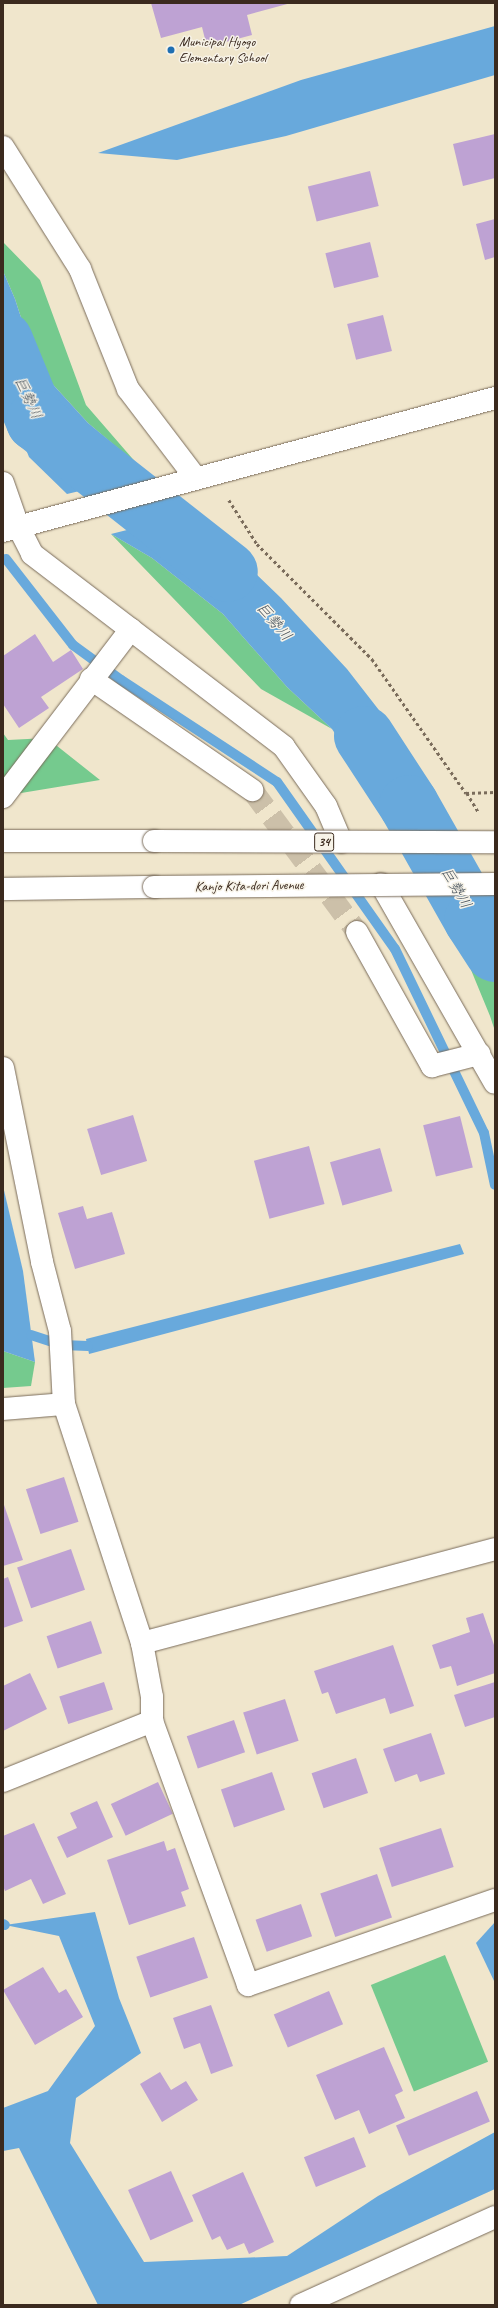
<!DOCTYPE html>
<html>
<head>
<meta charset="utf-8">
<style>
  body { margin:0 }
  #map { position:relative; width:498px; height:2308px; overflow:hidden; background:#f0e6cc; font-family:Caveat,"Klee One",sans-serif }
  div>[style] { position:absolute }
  .green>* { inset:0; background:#75ca8e; transform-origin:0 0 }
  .water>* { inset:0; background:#68a9dc }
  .stream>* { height:10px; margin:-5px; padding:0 5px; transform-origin:5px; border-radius:5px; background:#68a9dc }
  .river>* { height:60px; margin:-30px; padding:0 30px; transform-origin:30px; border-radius:30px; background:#68a9dc }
  .building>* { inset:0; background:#bea2d3; transform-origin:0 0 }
  .minor-tunnel>* { height:22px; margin-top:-11px; transform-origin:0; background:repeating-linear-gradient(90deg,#ccc0a9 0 22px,transparent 0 33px) }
  .path>* { height:2.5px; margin-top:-1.25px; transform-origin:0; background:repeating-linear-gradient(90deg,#7a6c5b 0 3px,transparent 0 6px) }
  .roads { filter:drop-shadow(0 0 1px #7a6c5b) drop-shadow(0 0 1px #7a6c5b) }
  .minor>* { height:22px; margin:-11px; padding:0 11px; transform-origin:11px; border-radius:11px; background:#fff }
  .trunk>* { height:22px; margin:-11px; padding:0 11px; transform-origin:11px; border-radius:11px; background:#fff }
  .bridges { filter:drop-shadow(0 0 1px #7a6c5b) drop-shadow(0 0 1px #7a6c5b) }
  .trunk-bridge>* { height:22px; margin:-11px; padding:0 11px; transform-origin:11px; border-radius:11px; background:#fff }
  .dots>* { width:11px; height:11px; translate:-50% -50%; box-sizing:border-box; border:2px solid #f7f3e8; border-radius:50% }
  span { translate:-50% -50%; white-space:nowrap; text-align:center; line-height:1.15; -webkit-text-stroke:3px #f7f3e8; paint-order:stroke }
  .shield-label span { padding:1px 3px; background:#f7f3e8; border:1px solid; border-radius:3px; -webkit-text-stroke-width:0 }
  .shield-label { font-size:13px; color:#3b2a1e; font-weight:700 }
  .poi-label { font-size:14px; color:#3b2a1e }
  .left { translate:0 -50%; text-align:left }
  .street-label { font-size:14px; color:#3b2a1e }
  .water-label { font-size:15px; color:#4b5660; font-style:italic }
  .frame { position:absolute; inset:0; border:4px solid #3b2a1e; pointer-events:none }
</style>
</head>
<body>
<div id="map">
  <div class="green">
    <i style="clip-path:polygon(3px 242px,40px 280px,86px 405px,138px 465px,88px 423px,37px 367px,15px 299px,3px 271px)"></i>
    <i style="clip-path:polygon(111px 534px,152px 558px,223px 614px,287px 687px,332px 729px,261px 689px)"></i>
    <i style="clip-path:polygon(3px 733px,8px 740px,47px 738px,100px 780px,3px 796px)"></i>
    <i style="clip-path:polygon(450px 919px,495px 983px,495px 1031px,490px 1016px)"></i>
    <i style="clip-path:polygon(3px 1351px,35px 1362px,31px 1386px,3px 1388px)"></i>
    <i style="left:445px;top:1955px;width:115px;height:80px;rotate:68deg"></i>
  </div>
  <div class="water">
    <i style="clip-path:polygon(495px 26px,495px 75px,286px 136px,177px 160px,98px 153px,301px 80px)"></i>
    <i style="clip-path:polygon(3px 271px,15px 299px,37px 367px,88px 423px,138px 465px,130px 479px,67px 494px,29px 457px,3px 392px)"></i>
    <i style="clip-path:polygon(195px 515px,281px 598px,347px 669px,396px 732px,436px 805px,383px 806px,332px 729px,287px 687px,223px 614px,152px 558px,111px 534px,163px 521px)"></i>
    <i style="clip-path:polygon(450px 919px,495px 919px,495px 983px)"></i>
    <i style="clip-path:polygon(3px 1186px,23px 1271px,35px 1362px,3px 1351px)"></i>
    <i style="clip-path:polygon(460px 1244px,464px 1254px,89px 1354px,86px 1339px)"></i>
    <i style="clip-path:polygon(95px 1912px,119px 1998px,141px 2053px,76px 2098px,70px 2143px,144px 2262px,287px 2256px,378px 2196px,495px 2132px,495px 2189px,239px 2305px,98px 2305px,19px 2148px,3px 2151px,3px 2108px,48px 2091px,95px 2026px,59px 1936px,5px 1925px)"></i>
    <i style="clip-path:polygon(495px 1922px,495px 1983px,476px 1943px)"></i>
  </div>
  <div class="stream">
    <i style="left:6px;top:559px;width:109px;rotate:52.1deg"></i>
    <i style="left:73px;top:645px;width:59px;rotate:36.1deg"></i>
    <i style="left:121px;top:680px;width:186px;rotate:33.2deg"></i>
    <i style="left:277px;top:782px;width:204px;rotate:54.8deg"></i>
    <i style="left:395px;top:949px;width:204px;rotate:64.2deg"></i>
    <i style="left:484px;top:1133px;width:53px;rotate:78.1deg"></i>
    <i style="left:31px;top:1335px;width:33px;rotate:18deg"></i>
    <i style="left:62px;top:1345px;width:26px;rotate:2deg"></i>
    <i style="left:3px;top:1924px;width:2px;rotate:27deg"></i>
  </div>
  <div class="river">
    <i style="left:3px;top:341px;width:87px;rotate:67.6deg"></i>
    <i style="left:36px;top:421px;width:244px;rotate:38.2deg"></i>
    <i style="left:364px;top:736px;width:82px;rotate:56.9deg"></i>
    <i style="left:409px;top:805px;width:132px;rotate:60.5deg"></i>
    <i style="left:474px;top:920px;width:38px;rotate:57deg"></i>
  </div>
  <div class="building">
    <i style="clip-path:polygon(151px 3px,291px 3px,247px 15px,252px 35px,207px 47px,202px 27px,161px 38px)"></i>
    <i style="clip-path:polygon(495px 134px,495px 178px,463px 186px,453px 144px)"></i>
    <i style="left:370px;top:171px;width:36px;height:64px;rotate:76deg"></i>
    <i style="clip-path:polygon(495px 219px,495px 257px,485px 260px,476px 224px)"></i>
    <i style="left:370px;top:242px;width:36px;height:46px;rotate:76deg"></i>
    <i style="left:383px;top:315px;width:37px;height:37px;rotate:76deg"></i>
    <i style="clip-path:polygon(35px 634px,53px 662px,71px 650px,83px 669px,41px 697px,49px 708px,19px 728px,3px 704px,3px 656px)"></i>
    <i style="left:133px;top:1115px;width:48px;height:48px;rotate:73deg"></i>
    <i style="left:460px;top:1116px;width:53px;height:38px;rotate:76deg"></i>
    <i style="left:309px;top:1146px;width:60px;height:57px;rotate:75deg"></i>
    <i style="left:380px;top:1148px;width:45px;height:52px;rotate:74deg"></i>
    <i style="clip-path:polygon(83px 1206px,87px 1219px,112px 1212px,125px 1254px,75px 1269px,58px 1213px)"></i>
    <i style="left:64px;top:1477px;width:47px;height:40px;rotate:72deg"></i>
    <i style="clip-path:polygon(3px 1502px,23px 1560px,3px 1566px)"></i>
    <i style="left:71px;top:1549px;width:43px;height:57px;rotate:71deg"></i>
    <i style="clip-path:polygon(8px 1577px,23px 1621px,3px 1628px,3px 1579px)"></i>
    <i style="clip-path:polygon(483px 1613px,495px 1648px,495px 1673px,457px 1686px,451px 1666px,440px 1669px,432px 1645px,470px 1632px,466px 1618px)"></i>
    <i style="left:91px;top:1621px;width:34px;height:47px;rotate:71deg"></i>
    <i style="clip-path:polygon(393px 1645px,414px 1706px,390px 1714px,385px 1698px,336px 1714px,328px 1692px,322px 1694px,314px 1671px)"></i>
    <i style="clip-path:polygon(30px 1673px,47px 1709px,3px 1731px,3px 1686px)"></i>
    <i style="left:104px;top:1682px;width:29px;height:47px;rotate:72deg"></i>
    <i style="clip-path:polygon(495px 1682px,495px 1717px,465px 1727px,454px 1695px)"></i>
    <i style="left:285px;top:1699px;width:44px;height:44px;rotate:72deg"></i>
    <i style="left:234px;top:1720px;width:34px;height:50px;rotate:71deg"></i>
    <i style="clip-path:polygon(431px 1733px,445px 1774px,420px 1782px,417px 1774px,395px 1782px,383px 1749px)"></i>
    <i style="left:356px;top:1758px;width:37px;height:47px;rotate:71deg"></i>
    <i style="left:272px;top:1772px;width:40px;height:54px;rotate:71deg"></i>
    <i style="left:158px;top:1782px;width:35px;height:52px;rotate:65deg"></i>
    <i style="clip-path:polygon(97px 1801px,113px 1837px,67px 1858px,57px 1837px,77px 1828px,70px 1813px)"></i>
    <i style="clip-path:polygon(34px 1823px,66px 1894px,43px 1904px,31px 1879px,5px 1891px,3px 1886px,3px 1836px)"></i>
    <i style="left:441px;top:1828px;width:41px;height:65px;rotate:72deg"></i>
    <i style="clip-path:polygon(164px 1841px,167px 1851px,175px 1848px,189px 1889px,181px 1892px,186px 1906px,129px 1925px,107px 1860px)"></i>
    <i style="left:377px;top:1874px;width:46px;height:60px;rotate:71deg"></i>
    <i style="left:301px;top:1904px;width:34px;height:48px;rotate:71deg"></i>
    <i style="left:194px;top:1937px;width:43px;height:61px;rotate:71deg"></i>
    <i style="clip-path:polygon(43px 1967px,59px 1993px,66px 1989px,83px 2017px,35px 2045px,3px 1990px)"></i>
    <i style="left:329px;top:1991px;width:36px;height:60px;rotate:67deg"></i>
    <i style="clip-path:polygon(211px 2005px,233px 2066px,211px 2074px,200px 2043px,184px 2049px,173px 2018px)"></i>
    <i style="clip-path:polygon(384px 2047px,403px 2091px,395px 2095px,405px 2118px,369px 2134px,359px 2110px,335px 2120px,316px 2075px)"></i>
    <i style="clip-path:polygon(160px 2072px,171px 2090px,186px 2081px,198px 2100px,162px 2122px,140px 2084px)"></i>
    <i style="left:477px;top:2091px;width:33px;height:88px;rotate:67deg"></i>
    <i style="left:354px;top:2137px;width:32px;height:54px;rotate:68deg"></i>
    <i style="left:171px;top:2171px;width:55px;height:47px;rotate:66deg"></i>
    <i style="clip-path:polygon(243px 2172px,274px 2242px,249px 2254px,244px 2243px,227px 2250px,220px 2236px,212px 2240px,192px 2195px)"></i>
  </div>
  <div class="minor-tunnel">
    <i style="left:252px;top:790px;width:177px;rotate:53.5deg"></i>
  </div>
  <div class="path">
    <i style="left:229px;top:500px;width:52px;rotate:57.5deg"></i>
    <i style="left:257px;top:544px;width:163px;rotate:45deg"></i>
    <i style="left:372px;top:659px;width:164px;rotate:55deg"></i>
    <i style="left:466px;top:793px;width:29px;rotate:-2deg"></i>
    <i style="left:467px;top:793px;width:23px;rotate:59deg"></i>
  </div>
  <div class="roads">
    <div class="minor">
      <i style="left:3px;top:147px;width:144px;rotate:57.7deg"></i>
      <i style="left:80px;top:269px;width:129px;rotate:68.2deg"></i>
      <i style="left:128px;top:389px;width:111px;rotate:52.7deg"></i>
      <i style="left:3px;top:483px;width:46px;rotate:70.8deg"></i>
      <i style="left:18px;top:526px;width:31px;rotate:63deg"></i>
      <i style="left:32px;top:554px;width:317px;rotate:37.4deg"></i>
      <i style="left:284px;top:747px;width:72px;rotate:54.6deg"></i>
      <i style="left:326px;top:806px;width:39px;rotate:67deg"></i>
      <i style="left:3px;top:531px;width:510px;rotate:-15.13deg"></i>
      <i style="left:91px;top:679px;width:196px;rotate:34.6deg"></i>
      <i style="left:3px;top:797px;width:211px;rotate:-52.7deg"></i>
      <i style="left:381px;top:884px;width:229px;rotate:60.2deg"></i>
      <i style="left:357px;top:932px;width:154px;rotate:60.8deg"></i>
      <i style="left:432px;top:1066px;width:49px;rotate:-14.3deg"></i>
      <i style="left:3px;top:1068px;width:198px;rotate:78.6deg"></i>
      <i style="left:42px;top:1262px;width:71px;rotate:75.4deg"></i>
      <i style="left:60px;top:1331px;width:73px;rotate:86.9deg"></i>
      <i style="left:64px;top:1404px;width:251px;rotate:71.9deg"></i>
      <i style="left:142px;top:1643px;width:365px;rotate:-14.9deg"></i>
      <i style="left:3px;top:1409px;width:61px;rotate:-4.7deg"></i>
      <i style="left:142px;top:1643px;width:55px;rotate:79.5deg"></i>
      <i style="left:152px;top:1697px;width:24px;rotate:90deg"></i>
      <i style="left:152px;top:1721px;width:281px;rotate:70deg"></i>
      <i style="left:248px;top:1985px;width:261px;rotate:-19deg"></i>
      <i style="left:3px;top:1781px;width:161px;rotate:-21.9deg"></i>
      <i style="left:301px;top:2305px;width:213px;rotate:-24.4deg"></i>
    </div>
    <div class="trunk">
      <i style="left:3px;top:841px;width:151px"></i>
      <i style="left:3px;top:889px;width:151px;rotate:-0.8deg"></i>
    </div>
  </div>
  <div class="bridges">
    <div class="trunk-bridge">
      <i style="left:154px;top:841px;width:341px;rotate:0.2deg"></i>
      <i style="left:154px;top:887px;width:341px;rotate:-0.5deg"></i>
    </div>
  </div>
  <div class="dots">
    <i style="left:171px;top:50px;background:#1f6fb2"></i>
  </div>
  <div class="shield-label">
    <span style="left:324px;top:842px">34</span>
  </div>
  <div class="poi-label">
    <span class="left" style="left:179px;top:50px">Municipal Hyogo<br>Elementary School</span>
  </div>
  <div class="street-label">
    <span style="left:249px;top:886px;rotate:-1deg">Kanjo Kita-dori Avenue</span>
  </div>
  <div class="water-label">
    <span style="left:28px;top:398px;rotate:65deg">巨勢川</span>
    <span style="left:274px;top:622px;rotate:50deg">巨勢川</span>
    <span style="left:456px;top:888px;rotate:60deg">巨勢川</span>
  </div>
  <div class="frame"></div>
</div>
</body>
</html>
